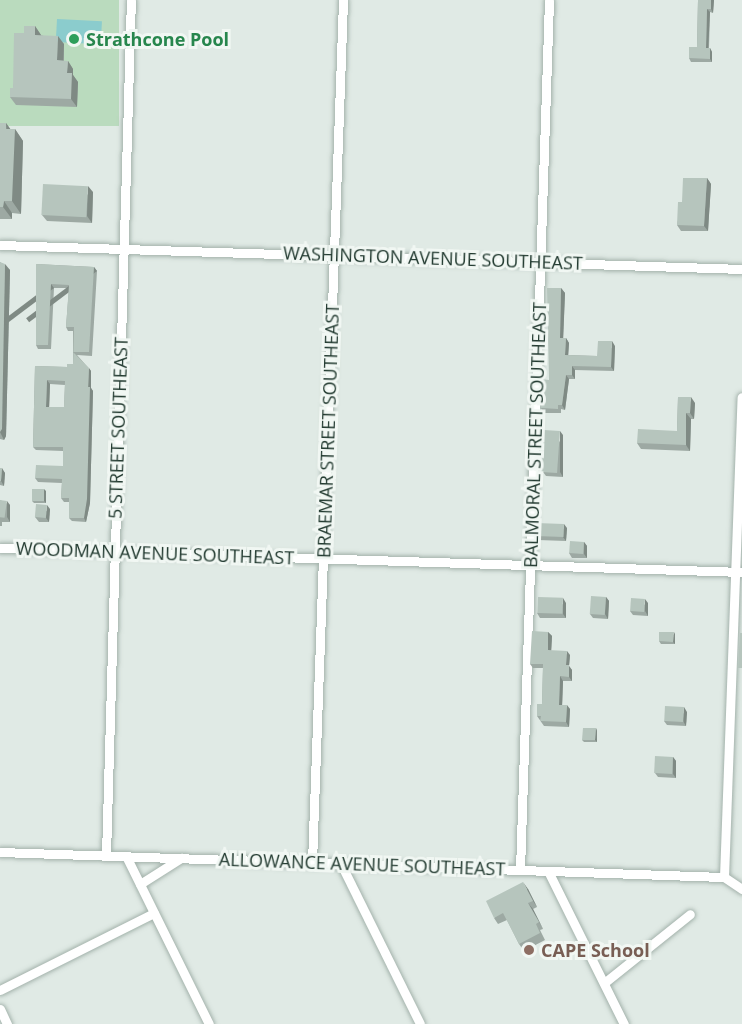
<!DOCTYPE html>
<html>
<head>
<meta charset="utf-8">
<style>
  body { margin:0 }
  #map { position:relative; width:742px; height:1024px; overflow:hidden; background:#e0eae5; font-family:"Open Sans",sans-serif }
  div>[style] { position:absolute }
  .green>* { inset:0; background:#badbbe; transform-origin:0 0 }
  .water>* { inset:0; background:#8bcccd; transform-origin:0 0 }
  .roads { filter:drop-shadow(0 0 2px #a3b2ab) drop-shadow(0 0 2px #a3b2ab) }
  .minor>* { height:9px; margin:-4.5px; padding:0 4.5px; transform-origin:4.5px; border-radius:4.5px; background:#fff }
  .wall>* { inset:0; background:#9da9a3 }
  .shaded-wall>* { inset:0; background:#7f8a84; transform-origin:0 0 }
  .building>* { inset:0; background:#b6c5bd; transform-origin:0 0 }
  .dots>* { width:16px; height:16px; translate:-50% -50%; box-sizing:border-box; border:3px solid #f1f7f3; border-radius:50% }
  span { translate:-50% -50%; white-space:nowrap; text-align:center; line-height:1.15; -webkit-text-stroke:6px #f1f7f3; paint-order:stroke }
  .leisure-label { font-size:18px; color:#27864d; font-weight:700 }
  .left { translate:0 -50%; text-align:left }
  .street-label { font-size:18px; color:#223a30 }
  .education-label { font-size:18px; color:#785e54; font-weight:700 }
</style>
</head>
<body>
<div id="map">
  <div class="green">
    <i style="left:0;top:0;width:119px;height:126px"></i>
  </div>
  <div class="water">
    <i style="left:57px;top:19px;width:45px;height:23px;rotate:3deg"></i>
  </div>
  <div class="roads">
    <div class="minor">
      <i style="left:0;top:245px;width:742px;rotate:1.85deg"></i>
      <i style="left:0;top:548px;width:742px;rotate:1.85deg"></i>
      <i style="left:0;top:852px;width:724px;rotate:1.98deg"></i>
      <i style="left:106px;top:855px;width:855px;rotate:-88.33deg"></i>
      <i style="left:126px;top:856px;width:187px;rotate:63.7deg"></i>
      <i style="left:312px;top:863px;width:864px;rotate:-87.94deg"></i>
      <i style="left:341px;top:864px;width:178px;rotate:63.7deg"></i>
      <i style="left:520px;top:870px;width:870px;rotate:-88.09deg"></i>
      <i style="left:548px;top:871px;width:171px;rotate:63.6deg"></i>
      <i style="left:724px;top:877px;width:480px;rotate:-87.9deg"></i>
      <i style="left:724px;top:877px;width:22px;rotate:34deg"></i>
      <i style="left:140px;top:884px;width:49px;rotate:-32.4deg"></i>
      <i style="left:604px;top:983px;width:110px;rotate:-38.7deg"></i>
      <i style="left:0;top:990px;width:172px;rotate:-26.6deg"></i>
      <i style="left:0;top:1009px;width:17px;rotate:65deg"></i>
    </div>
  </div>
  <div class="wall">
    <i style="clip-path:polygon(698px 0,714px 0,713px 13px,710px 12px,709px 48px,710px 48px,712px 52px,712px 62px,691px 62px,689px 58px,697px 47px)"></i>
    <i style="clip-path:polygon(35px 26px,41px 35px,64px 44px,64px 61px,68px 61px,73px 69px,73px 75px,78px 82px,77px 107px,16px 105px,10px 97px,13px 88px,24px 33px)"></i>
    <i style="clip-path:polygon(0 123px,6px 123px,10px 129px,15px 129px,23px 141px,21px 214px,12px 213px,12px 219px,0 219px)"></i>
    <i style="clip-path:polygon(707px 178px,711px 184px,708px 231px,681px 231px,677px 225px,682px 202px)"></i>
    <i style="clip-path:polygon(93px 192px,92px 223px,47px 221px,42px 215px)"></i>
    <i style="clip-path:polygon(0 262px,10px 270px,6px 436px,4px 440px,0 439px)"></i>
    <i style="clip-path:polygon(evenodd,36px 264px,94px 267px,97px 271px,92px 356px,77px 355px,91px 371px,91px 388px,93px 391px,90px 503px,86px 522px,72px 521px,69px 518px,69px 502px,64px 502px,61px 498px,62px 483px,38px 482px,35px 478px,63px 466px,63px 451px,36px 450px,33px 447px,35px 366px,67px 367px,73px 364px,73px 331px,68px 331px,66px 327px,69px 288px,54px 288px,51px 349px,38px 349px,36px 345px,36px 264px,50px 384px,65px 385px,64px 407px,49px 407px,50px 384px)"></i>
    <i style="clip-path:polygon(561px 288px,565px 293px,563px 338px,566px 338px,569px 343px,568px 355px,597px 356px,615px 346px,614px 371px,575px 370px,575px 379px,569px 379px,565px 410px,561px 409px,561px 413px,544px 413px,541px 408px,549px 380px)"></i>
    <i style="clip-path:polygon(678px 397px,695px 403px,694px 419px,691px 419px,690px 451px,641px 449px,637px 443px,677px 431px)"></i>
    <i style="clip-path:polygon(563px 435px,563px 477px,546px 476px,543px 472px)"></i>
    <i style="clip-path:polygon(0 468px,5px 473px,4px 486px,0 485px)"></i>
    <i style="clip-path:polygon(46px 491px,46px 503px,34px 503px,32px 501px)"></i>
    <i style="clip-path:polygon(0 500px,10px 505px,10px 522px,2px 522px,2px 526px,0 526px)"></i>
    <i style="clip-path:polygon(50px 509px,49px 522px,39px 522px,35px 517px)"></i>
    <i style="clip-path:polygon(567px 528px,566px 541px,538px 540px,535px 536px)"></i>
    <i style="clip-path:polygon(584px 542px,587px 546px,587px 558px,572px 558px,569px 553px)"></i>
    <i style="clip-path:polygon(606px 597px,609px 601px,608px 619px,593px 618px,590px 614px)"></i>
    <i style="clip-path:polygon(566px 603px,566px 618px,540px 618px,537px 613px)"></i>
    <i style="clip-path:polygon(648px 603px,648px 616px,633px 615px,630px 611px)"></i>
    <i style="clip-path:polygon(548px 632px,552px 636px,551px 651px,570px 655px,569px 666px,572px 670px,572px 681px,563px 681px,562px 705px,570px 709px,569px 727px,544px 726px,537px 716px,542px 704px,543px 668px,533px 668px,530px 664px)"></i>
    <i style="clip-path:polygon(675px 634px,675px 644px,661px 644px,659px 641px)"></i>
    <i style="clip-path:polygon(687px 712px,686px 726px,667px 725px,664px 721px)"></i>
    <i style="clip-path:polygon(596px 728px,597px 731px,597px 742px,584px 742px,582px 740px)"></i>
    <i style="clip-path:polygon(673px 757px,676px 761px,676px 778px,658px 777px,655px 773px)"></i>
    <i style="clip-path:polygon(528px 889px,537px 907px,533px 909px,543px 929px,540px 930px,545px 940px,524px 951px,519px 944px,507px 920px,498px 924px,494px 918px)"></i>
  </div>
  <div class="shaded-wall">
    <i style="clip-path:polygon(711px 0,714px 0,713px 13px,711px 9px)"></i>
    <i style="clip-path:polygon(707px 9px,710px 12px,708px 52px,706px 48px)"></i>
    <i style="clip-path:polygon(35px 26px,41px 35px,41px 44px,35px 35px)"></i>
    <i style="clip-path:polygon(58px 36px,64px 44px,63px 69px,57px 60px)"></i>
    <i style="clip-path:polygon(710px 48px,712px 52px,712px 62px,710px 59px)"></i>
    <i style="clip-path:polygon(68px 61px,73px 69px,73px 75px,78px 82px,77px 107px,71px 99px,67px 73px)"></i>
    <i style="clip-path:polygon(6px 123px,14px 134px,15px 129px,23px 141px,21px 214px,12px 201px)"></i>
    <i style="clip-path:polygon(707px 178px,711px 184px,708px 231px,704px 226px)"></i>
    <i style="clip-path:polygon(88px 186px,93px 192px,92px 223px,87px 216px)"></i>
    <i style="clip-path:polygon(4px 201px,12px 213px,12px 219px,3px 207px)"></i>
    <i style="clip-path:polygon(5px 264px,10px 270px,6px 436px,4px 440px,0 432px)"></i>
    <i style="left:94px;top:267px;width:5px;height:85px;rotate:53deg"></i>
    <i style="left:51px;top:284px;width:5px;height:61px;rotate:53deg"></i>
    <i style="clip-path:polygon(561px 288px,565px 293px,563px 343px,560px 338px)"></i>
    <i style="clip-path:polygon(566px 338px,569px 343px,568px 359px,565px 355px)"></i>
    <i style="clip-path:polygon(612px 341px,615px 346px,614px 371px,611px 367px)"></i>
    <i style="clip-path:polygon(572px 366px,575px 370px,575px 379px,572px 375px)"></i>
    <i style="clip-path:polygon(89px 368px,91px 371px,91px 388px,93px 391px,90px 503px,86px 522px,84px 518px)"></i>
    <i style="clip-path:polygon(566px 375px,569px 379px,565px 410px,562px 405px)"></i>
    <i style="clip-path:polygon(47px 380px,50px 384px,49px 411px,46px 407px)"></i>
    <i style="clip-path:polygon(691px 397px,695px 403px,694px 419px,690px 413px)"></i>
    <i style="clip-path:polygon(686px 413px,691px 419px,690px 451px,686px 445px)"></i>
    <i style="clip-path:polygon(560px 431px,563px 435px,563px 477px,560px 472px)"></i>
    <i style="clip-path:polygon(2px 468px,5px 473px,4px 486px,1px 481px)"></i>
    <i style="clip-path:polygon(44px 489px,46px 491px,46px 503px,44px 501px)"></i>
    <i style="clip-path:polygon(7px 501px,10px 505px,10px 522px,7px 517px)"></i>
    <i style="clip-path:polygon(47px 505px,50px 509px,49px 522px,46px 518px)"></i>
    <i style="clip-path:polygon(564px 524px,567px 528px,566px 541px,563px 537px)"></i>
    <i style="clip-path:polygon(584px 542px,587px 546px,587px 558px,584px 554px)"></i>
    <i style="clip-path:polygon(606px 597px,609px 601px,608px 619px,605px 614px)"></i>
    <i style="clip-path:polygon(563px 598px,566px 603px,566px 618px,563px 614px)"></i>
    <i style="clip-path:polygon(645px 599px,648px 603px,648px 616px,645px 611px)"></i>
    <i style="clip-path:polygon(548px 632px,552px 636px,551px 655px,548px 650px)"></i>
    <i style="clip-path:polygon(674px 632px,675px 634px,675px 644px,673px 642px)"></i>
    <i style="clip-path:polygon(567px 651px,570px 655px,569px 666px,572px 670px,572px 681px,569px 677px,566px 665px)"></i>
    <i style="clip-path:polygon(560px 676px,563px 681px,562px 709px,559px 705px)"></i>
    <i style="clip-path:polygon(567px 705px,570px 709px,569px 727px,566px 722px)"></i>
    <i style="clip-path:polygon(684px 707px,687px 712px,686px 726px,683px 721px)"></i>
    <i style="clip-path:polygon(596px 728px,597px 731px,597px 742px,595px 740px)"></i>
    <i style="clip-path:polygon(673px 757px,676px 761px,676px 778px,673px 774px)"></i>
    <i style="clip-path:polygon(523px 882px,528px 889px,537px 907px,533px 901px)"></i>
    <i style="clip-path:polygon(528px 903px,533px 909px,543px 929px,539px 922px)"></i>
  </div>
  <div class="building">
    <i style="clip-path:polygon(698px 0,711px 0,711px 9px,707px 9px,706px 48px,710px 48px,710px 59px,689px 58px,689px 47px,697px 47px)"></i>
    <i style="clip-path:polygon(24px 26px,35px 26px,35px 35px,58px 36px,57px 60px,68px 61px,67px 73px,72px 73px,71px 99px,10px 97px,10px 88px,13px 88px,14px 33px,24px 33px)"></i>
    <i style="clip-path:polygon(0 123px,6px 123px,6px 129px,15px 129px,12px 201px,4px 201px,3px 207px,0 207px)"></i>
    <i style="clip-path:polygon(683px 178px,707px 178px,704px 226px,677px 225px,678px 202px,682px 202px)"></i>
    <i style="left:43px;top:184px;width:45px;height:31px;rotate:3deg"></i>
    <i style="clip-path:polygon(0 262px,5px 264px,2px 429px,0 432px)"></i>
    <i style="clip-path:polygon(evenodd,36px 264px,94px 267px,89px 352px,73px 352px,89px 368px,88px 387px,90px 387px,87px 499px,84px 518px,69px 518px,69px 498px,61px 498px,62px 479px,35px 478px,36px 465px,63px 466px,63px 447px,33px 447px,35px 366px,67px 367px,67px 364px,73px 364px,74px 327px,66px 327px,69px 285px,51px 284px,48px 345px,36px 345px,36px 264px,47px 380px,65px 381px,64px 407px,46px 407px,47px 380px)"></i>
    <i style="clip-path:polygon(547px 288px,561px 288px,560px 338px,566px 338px,565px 355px,597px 356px,598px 341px,612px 341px,611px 367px,572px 366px,572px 375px,566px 375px,562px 405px,558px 405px,558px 409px,541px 408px,540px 379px,549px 380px)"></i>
    <i style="clip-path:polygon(678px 397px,691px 397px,690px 413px,686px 413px,686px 445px,637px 443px,638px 429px,677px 431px)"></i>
    <i style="left:544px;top:430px;width:16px;height:42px;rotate:4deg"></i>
    <i style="clip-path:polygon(0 468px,2px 468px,1px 481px,0 481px)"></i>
    <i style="left:32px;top:489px;width:12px;height:12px"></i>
    <i style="left:0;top:500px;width:7px;height:17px;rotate:8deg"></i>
    <i style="left:36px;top:504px;width:11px;height:13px;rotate:5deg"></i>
    <i style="left:536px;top:523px;width:28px;height:13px;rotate:2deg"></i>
    <i style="left:570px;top:541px;width:14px;height:12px;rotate:4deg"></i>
    <i style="left:591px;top:596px;width:15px;height:18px;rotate:4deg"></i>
    <i style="left:538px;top:597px;width:25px;height:16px;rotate:2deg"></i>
    <i style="left:631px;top:598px;width:14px;height:13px;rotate:4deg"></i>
    <i style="clip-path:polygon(532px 631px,548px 632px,548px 650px,567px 651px,566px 665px,569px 665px,569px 677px,560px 676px,559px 705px,567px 705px,566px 722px,540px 721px,541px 716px,537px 716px,537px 704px,542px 704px,543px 664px,530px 664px)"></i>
    <i style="clip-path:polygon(659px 632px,674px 632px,673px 642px,659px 641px)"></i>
    <i style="clip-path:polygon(740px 633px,742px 633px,742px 668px,738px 668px)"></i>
    <i style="left:665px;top:706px;width:19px;height:15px;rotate:3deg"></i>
    <i style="clip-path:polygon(583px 728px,596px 728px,595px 740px,582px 740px)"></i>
    <i style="left:655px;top:756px;width:18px;height:17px;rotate:3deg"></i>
    <i style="clip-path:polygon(523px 882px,533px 901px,528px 903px,539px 922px,536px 924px,540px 933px,519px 944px,503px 913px,494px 918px,486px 901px)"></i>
  </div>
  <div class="dots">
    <i style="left:74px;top:39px;background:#2e9e5b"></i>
    <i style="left:529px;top:950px;background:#8d6e63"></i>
  </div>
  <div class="leisure-label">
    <span class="left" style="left:86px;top:39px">Strathcone Pool</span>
  </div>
  <div class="street-label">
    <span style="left:433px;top:258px;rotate:2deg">WASHINGTON AVENUE SOUTHEAST</span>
    <span style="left:118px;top:428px;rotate:-88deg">5 STREET SOUTHEAST</span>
    <span style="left:328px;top:431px;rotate:-88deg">BRAEMAR STREET SOUTHEAST</span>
    <span style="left:535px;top:435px;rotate:-88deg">BALMORAL STREET SOUTHEAST</span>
    <span style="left:155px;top:553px;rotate:2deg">WOODMAN AVENUE SOUTHEAST</span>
    <span style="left:362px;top:864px;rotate:2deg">ALLOWANCE AVENUE SOUTHEAST</span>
  </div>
  <div class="education-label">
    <span class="left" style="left:541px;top:950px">CAPE School</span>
  </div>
</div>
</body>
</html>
